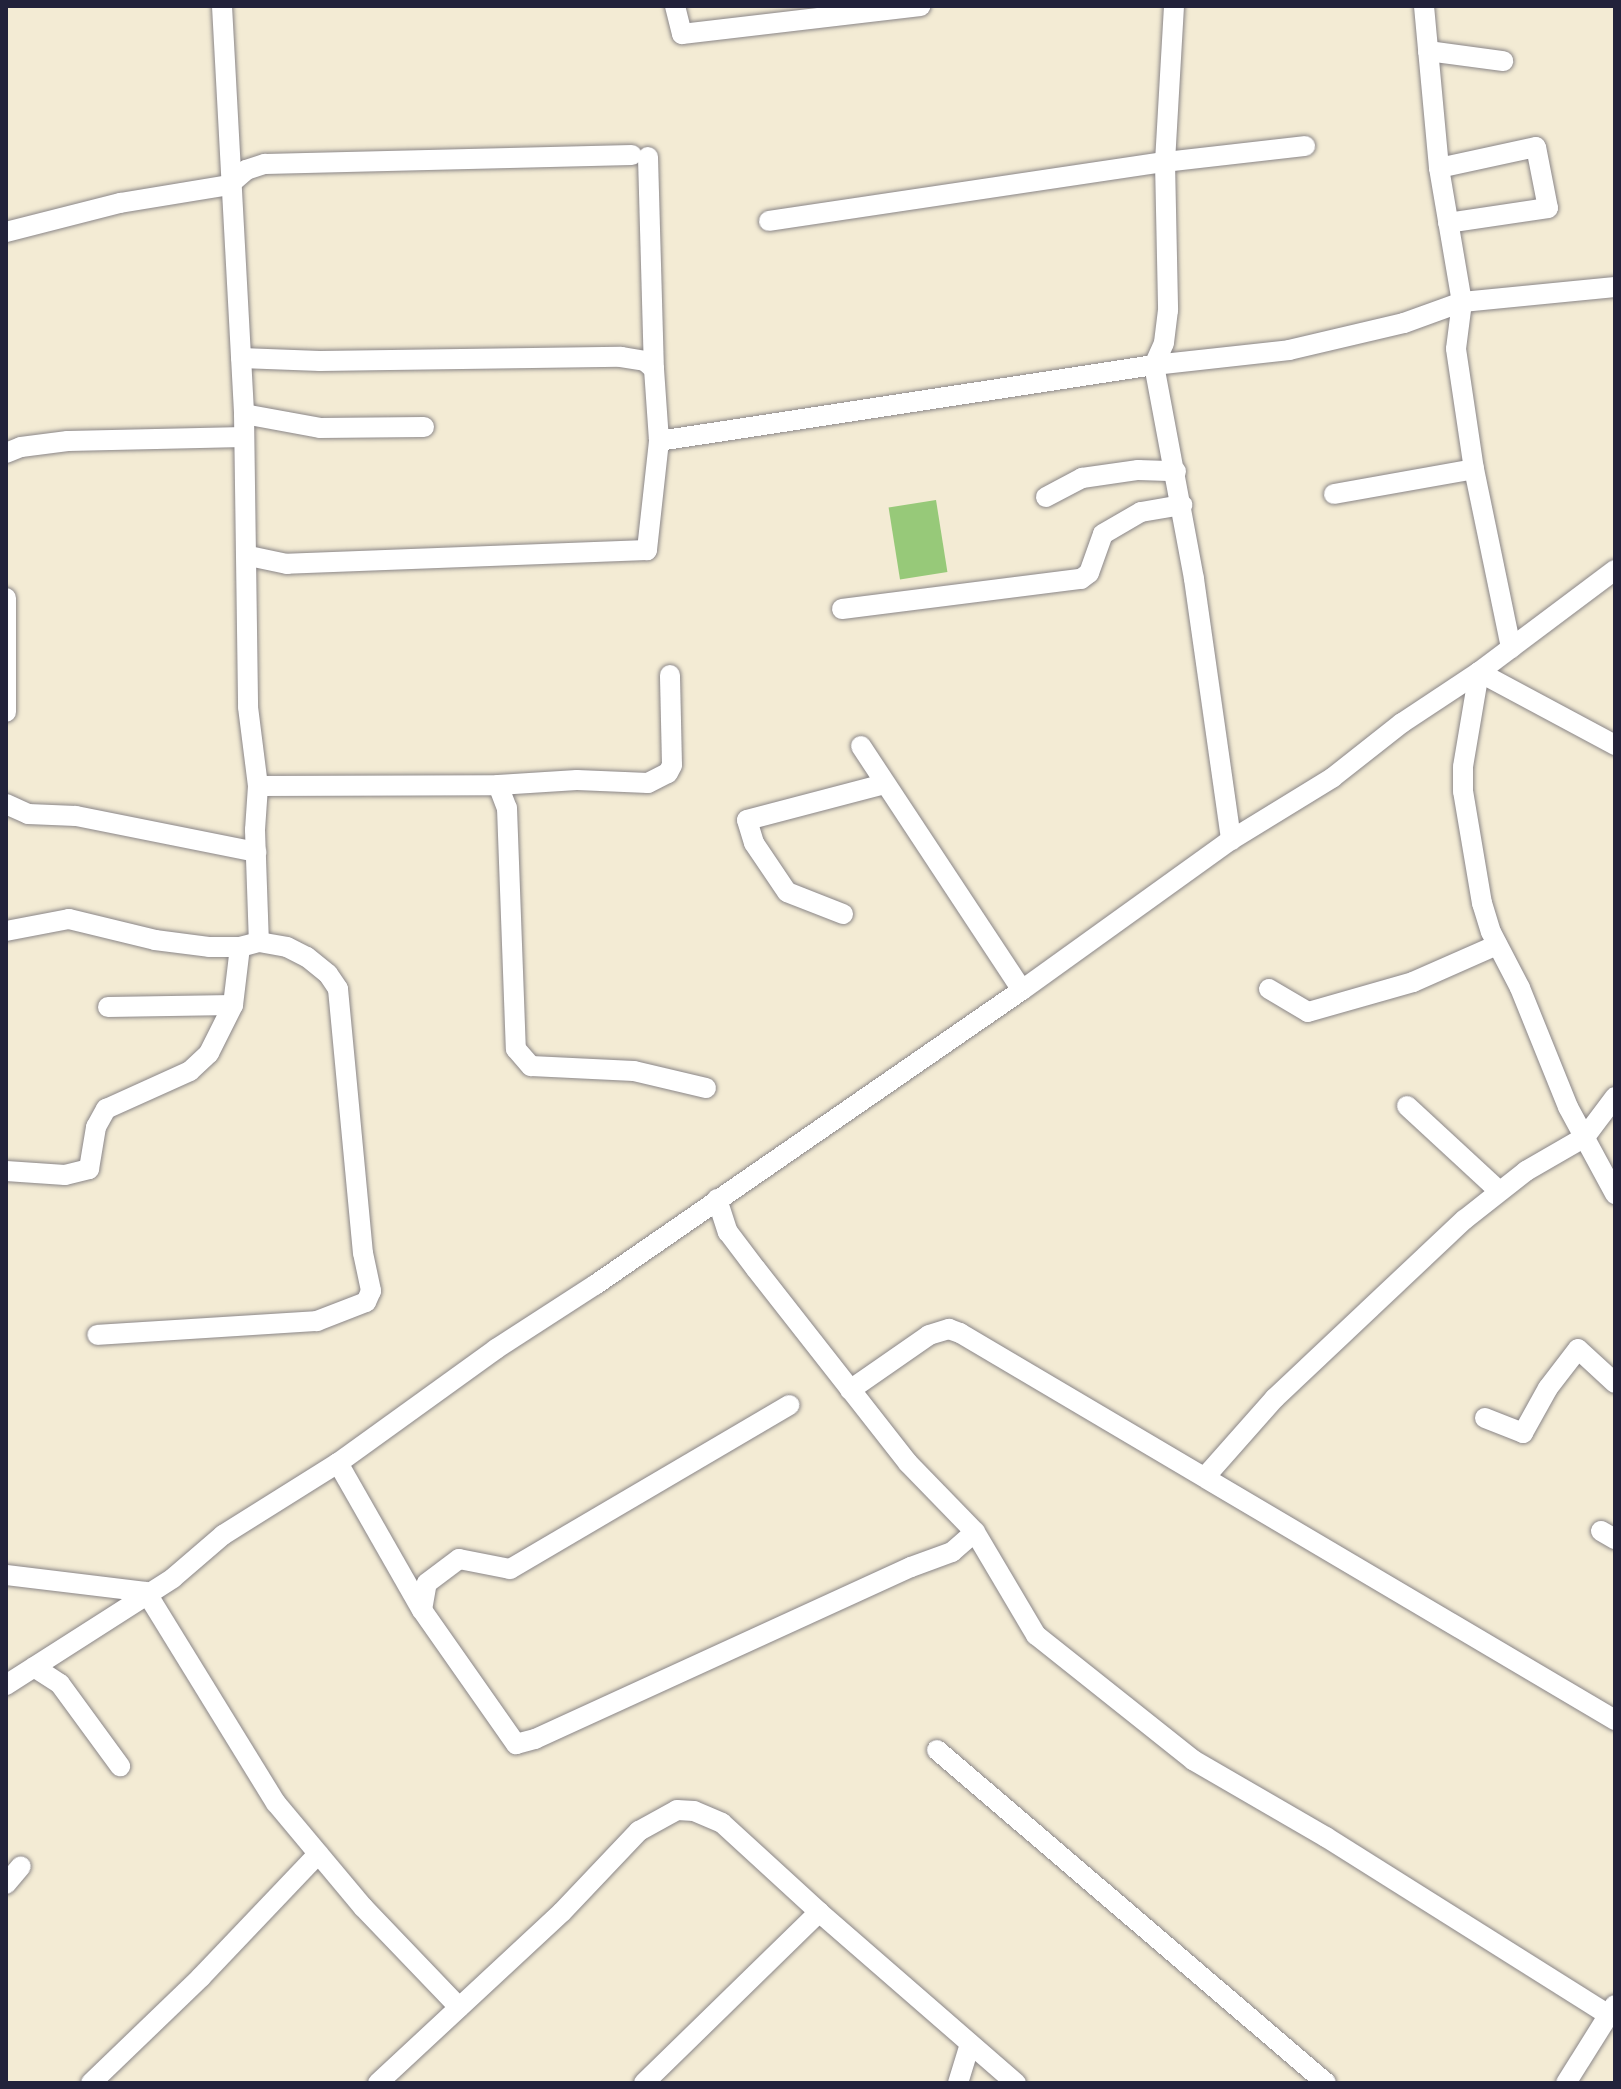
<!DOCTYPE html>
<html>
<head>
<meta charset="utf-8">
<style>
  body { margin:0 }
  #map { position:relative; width:1621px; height:2089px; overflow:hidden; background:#f3ebd4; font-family:Delius,sans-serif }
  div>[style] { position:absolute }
  .green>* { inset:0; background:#97c979; transform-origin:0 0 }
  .roads { filter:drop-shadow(0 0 2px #8a8688) drop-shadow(0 0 2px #8a8688) }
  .street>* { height:20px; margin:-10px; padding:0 10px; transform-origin:10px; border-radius:10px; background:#fff }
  span { translate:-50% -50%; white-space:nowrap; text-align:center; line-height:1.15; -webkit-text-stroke:8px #fdfcf7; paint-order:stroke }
  .frame { position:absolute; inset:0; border:8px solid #22223b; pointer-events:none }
</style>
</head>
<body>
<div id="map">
  <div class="green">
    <i style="left:936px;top:500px;width:73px;height:48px;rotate:81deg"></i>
  </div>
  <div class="roads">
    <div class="street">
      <i style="left:222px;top:6px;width:409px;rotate:86.9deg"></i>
      <i style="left:244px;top:414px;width:293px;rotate:89.2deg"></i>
      <i style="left:248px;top:707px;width:80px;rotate:82.8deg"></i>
      <i style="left:258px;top:786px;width:44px;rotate:93.9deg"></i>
      <i style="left:255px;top:830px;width:112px;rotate:88deg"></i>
      <i style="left:675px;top:6px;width:29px;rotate:76deg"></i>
      <i style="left:682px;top:34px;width:240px;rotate:-6.7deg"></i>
      <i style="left:1174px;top:6px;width:156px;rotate:93.3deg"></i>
      <i style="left:1165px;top:162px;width:148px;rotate:88.8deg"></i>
      <i style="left:1168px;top:310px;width:33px;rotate:97deg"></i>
      <i style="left:1164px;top:343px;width:24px;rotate:114deg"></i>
      <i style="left:1154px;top:365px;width:218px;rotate:79.4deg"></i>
      <i style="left:1194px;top:579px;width:264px;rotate:81.9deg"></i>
      <i style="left:1424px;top:6px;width:163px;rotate:84.7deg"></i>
      <i style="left:1439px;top:168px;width:136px;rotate:80.3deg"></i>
      <i style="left:1462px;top:302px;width:47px;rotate:97.3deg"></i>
      <i style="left:1456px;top:349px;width:121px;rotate:81.5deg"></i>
      <i style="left:1474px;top:469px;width:183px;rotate:78.3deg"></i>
      <i style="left:1428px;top:51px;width:76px;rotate:7.6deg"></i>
      <i style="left:648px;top:157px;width:212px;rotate:88.4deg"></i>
      <i style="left:1439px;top:168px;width:99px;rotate:-12.2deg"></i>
      <i style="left:1536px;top:147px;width:62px;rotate:78.9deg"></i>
      <i style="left:1548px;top:208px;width:101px;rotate:171.5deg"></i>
      <i style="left:769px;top:221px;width:400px;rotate:-8.5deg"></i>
      <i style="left:1165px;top:162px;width:141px;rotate:-6.5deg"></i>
      <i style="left:6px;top:232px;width:118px;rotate:-14.3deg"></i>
      <i style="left:120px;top:203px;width:110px;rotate:-9.4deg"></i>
      <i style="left:229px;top:185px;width:23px;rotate:-41deg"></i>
      <i style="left:246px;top:170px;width:20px;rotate:-18deg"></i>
      <i style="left:265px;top:164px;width:367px;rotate:-1.4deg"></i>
      <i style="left:241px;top:358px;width:79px;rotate:2.2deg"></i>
      <i style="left:320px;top:361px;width:301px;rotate:-0.8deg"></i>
      <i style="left:621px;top:357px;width:24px;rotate:9deg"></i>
      <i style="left:645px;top:361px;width:12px;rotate:42deg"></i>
      <i style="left:654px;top:369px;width:72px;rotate:86deg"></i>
      <i style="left:659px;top:441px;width:110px;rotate:96.3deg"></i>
      <i style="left:647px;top:550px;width:360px;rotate:177.8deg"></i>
      <i style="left:287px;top:564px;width:40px;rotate:-168deg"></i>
      <i style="left:244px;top:414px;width:77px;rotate:10.4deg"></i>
      <i style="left:320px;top:428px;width:104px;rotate:-0.6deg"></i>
      <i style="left:659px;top:441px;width:501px;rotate:-8.73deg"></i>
      <i style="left:1154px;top:365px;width:136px;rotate:-6.3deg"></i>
      <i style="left:1289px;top:350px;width:118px;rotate:-13.2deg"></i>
      <i style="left:1404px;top:323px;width:62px;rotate:-19.9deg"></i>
      <i style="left:1462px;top:302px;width:154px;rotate:-5.6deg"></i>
      <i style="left:6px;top:453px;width:16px;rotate:-22deg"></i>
      <i style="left:21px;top:447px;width:47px;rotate:-7.3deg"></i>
      <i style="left:68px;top:441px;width:176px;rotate:-1.3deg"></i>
      <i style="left:1334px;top:494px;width:142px;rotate:-10.1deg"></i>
      <i style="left:1046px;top:497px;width:41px;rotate:-27.8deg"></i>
      <i style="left:1082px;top:478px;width:57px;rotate:-8.1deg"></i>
      <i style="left:1138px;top:470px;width:38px;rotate:2deg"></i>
      <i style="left:6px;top:598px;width:114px;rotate:90deg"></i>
      <i style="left:842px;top:609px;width:241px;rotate:-7.2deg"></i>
      <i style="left:1081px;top:579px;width:10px;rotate:-37deg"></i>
      <i style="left:1089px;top:573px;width:41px;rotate:-70.3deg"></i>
      <i style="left:1103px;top:534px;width:44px;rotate:-30.1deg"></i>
      <i style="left:1141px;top:512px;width:42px;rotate:-9.7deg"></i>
      <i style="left:1615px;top:745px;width:154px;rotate:-151.8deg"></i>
      <i style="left:1479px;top:672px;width:96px;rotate:99.6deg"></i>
      <i style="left:1463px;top:767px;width:24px;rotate:90deg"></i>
      <i style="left:1463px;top:791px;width:114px;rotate:80.4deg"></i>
      <i style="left:1482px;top:903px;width:30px;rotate:73deg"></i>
      <i style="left:1491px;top:932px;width:63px;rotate:62.6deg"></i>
      <i style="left:1520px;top:988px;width:128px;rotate:68deg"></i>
      <i style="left:1568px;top:1107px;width:99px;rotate:61.6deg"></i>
      <i style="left:861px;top:746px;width:292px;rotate:56.6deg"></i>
      <i style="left:498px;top:785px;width:25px;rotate:69deg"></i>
      <i style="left:507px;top:808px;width:241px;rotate:87.9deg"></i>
      <i style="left:516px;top:1049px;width:23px;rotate:49deg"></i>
      <i style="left:531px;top:1066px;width:103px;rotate:2.8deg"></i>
      <i style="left:634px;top:1071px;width:74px;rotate:13.3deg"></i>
      <i style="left:258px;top:786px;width:240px;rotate:-0.2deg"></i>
      <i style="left:498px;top:785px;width:79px;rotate:-3.6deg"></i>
      <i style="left:577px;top:780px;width:71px;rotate:2.4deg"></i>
      <i style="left:648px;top:783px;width:22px;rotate:-27deg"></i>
      <i style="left:668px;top:773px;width:9px;rotate:-63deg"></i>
      <i style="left:672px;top:765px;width:90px;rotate:-91.3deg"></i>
      <i style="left:6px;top:804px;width:24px;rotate:24deg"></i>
      <i style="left:28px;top:814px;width:48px;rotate:2.4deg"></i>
      <i style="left:76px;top:816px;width:184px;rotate:11.3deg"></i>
      <i style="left:843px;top:914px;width:60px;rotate:-158.6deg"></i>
      <i style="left:787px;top:892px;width:59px;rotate:-124deg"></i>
      <i style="left:754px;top:843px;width:24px;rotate:-107deg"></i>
      <i style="left:747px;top:820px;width:142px;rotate:-14.7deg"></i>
      <i style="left:6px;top:931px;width:64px;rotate:-10.8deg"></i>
      <i style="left:69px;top:919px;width:89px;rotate:13.7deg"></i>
      <i style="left:155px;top:940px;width:54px;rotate:7.4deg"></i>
      <i style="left:209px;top:947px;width:31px"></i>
      <i style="left:240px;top:947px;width:20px;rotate:-15deg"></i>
      <i style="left:259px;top:942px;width:28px;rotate:10deg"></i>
      <i style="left:287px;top:947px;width:22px;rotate:27deg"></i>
      <i style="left:307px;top:957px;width:27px;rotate:39deg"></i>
      <i style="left:328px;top:974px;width:18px;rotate:56deg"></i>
      <i style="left:338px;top:989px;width:265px;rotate:84.6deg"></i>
      <i style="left:363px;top:1253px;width:39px;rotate:78deg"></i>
      <i style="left:371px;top:1291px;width:12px;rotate:114deg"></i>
      <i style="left:366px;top:1302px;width:53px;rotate:158.8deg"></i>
      <i style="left:317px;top:1321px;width:220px;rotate:176.4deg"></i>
      <i style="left:1269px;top:989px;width:45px;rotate:30.5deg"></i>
      <i style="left:1308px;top:1012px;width:109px;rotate:-15.9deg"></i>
      <i style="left:1413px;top:982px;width:92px;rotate:-23.8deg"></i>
      <i style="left:108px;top:1007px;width:125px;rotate:-0.9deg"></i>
      <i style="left:1407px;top:1106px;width:124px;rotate:42.7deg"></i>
      <i style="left:6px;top:1171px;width:59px;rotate:3.9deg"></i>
      <i style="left:65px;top:1175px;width:25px;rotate:-14deg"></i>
      <i style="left:89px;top:1169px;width:43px;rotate:-80.5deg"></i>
      <i style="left:96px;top:1127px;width:21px;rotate:-61deg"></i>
      <i style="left:106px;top:1109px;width:92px;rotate:-24.3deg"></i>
      <i style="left:190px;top:1071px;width:26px;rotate:-43deg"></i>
      <i style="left:209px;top:1053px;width:54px;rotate:-63.4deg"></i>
      <i style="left:233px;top:1005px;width:58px;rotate:-83.1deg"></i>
      <i style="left:717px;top:1199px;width:35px;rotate:72deg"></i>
      <i style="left:728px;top:1232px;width:46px;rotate:52.9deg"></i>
      <i style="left:756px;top:1269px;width:246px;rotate:51.9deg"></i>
      <i style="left:908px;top:1463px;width:96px;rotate:45.8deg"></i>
      <i style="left:975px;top:1532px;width:120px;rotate:59.4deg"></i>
      <i style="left:1036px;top:1635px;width:201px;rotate:38.5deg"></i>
      <i style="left:1193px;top:1760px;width:154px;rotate:30.1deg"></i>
      <i style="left:1326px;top:1837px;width:334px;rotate:32.2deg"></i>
      <i style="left:850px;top:1390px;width:96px;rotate:-34.8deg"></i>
      <i style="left:929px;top:1335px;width:21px;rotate:-17deg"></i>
      <i style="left:949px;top:1329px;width:12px;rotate:20deg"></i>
      <i style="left:960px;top:1333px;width:761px;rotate:30.58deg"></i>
      <i style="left:1485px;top:1418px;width:41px;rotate:21.5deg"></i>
      <i style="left:1523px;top:1433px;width:51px;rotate:-60.9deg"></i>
      <i style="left:1548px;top:1388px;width:49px;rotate:-52.4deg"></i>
      <i style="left:1578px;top:1349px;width:50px;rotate:42.6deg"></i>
      <i style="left:338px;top:1463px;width:169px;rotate:60.3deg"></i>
      <i style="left:422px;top:1610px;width:164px;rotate:55deg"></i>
      <i style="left:516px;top:1744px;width:20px;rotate:-15deg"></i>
      <i style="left:535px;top:1739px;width:413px;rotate:-24.6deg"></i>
      <i style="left:911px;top:1567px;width:44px;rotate:-20.1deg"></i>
      <i style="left:952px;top:1552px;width:30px;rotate:-41deg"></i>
      <i style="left:1205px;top:1477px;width:106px;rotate:-48.5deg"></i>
      <i style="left:1275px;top:1398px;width:260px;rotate:-43.3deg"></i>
      <i style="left:1464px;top:1220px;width:79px;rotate:-38.3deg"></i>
      <i style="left:1526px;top:1171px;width:68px;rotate:-30deg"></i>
      <i style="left:1585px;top:1137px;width:50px;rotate:-53.1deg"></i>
      <i style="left:1601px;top:1531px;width:16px;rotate:30deg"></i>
      <i style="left:6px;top:1575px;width:141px;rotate:6.9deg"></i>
      <i style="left:146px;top:1592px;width:248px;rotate:58.4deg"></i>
      <i style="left:276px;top:1803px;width:136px;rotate:50.1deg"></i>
      <i style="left:363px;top:1907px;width:139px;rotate:46.2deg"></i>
      <i style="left:422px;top:1610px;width:27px;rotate:-80deg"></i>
      <i style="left:427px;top:1583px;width:40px;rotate:-37deg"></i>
      <i style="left:459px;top:1559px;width:52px;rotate:11.1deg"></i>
      <i style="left:510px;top:1569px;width:324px;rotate:-30.4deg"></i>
      <i style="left:34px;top:1667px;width:31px;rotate:33deg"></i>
      <i style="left:60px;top:1684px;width:102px;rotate:53.8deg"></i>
      <i style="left:6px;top:1685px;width:198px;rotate:-32.6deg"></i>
      <i style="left:173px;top:1578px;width:66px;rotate:-40.7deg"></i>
      <i style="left:223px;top:1535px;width:136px;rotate:-32.1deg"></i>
      <i style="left:338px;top:1463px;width:195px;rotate:-35.8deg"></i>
      <i style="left:496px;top:1349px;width:118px;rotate:-32.9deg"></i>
      <i style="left:595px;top:1285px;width:519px;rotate:-34.64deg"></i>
      <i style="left:1022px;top:990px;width:257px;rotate:-35.7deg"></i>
      <i style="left:1231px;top:840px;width:119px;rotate:-31.5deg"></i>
      <i style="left:1332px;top:778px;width:89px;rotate:-38.2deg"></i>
      <i style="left:1402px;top:723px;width:92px;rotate:-33.5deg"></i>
      <i style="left:1479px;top:672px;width:170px;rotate:-36.9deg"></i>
      <i style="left:937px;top:1750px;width:512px;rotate:40.56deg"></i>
      <i style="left:6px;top:1884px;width:23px;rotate:-50deg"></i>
      <i style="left:91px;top:2083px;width:153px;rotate:-43.9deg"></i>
      <i style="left:201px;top:1977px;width:170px;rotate:-46.4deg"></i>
      <i style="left:378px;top:2083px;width:251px;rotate:-42.9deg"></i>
      <i style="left:562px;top:1912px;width:112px;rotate:-46.5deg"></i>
      <i style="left:639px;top:1831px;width:43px;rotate:-28.9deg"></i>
      <i style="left:677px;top:1810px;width:17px;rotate:3deg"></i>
      <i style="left:694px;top:1811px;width:30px;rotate:23deg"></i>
      <i style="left:722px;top:1823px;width:132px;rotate:42.5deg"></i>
      <i style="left:819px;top:1912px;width:261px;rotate:41deg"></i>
      <i style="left:644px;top:2083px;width:245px;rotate:-44.3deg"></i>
      <i style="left:958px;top:2083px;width:41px;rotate:-72.9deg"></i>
      <i style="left:1566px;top:2083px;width:92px;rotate:-57.9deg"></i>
    </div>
  </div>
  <div class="frame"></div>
</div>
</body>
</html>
